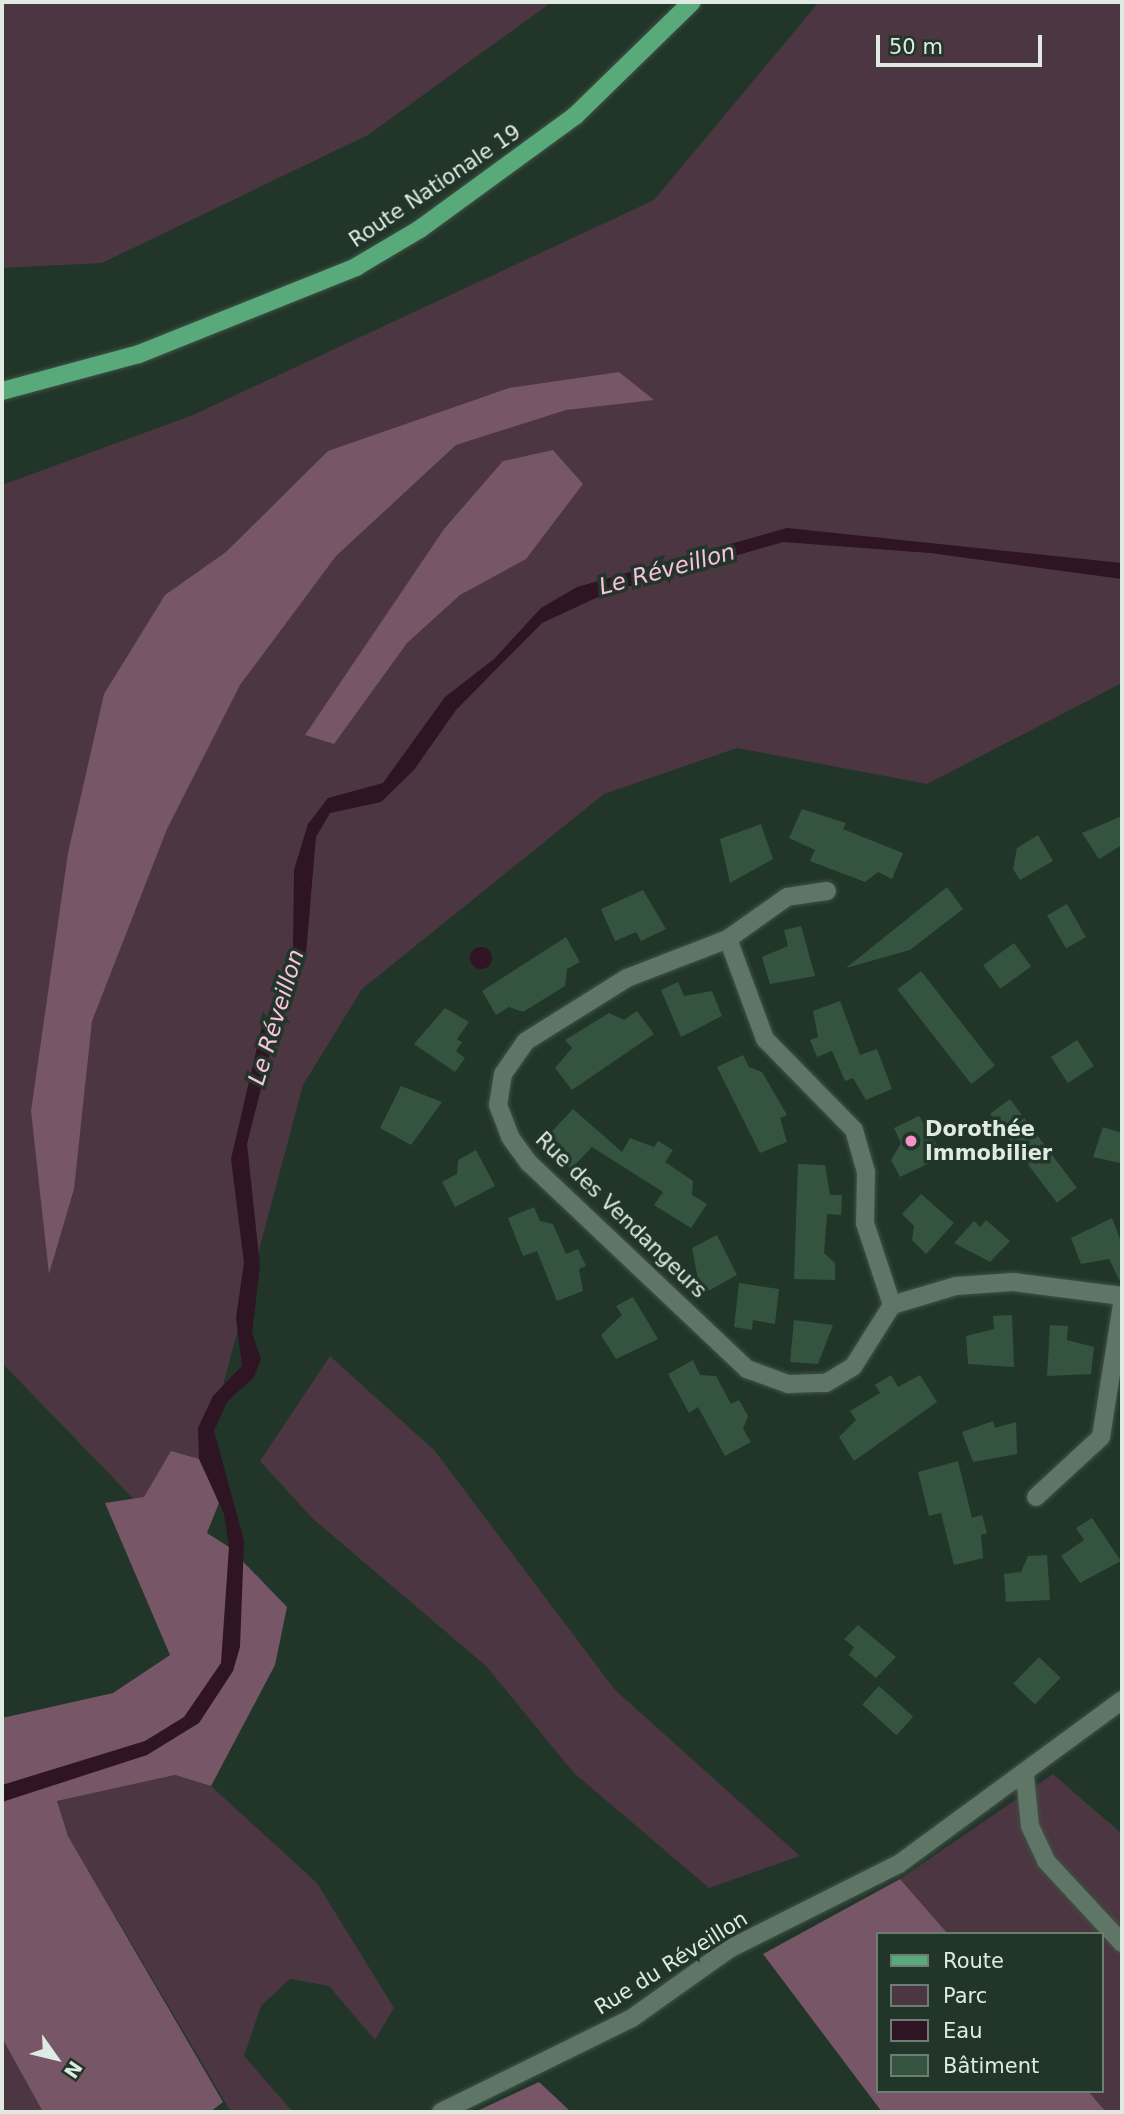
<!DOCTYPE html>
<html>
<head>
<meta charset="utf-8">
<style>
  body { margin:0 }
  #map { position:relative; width:1124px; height:2114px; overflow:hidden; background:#213528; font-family:"DejaVu Sans",sans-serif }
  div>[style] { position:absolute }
  .green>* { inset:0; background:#4c3641 }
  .forest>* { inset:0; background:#765667 }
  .water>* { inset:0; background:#2f1423 }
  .round { border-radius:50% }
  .building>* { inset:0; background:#355440; transform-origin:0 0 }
  .roads { filter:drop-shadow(0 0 2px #405247) drop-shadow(0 0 2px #405247) }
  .street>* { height:18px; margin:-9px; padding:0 9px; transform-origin:9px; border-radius:9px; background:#5f7566 }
  .primary>* { height:18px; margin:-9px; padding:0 9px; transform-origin:9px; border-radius:9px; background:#59aa7b }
  .dots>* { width:19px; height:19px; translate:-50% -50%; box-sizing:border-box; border:4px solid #213528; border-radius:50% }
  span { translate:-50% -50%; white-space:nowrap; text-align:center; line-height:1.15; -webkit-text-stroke:7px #213528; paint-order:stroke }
  .street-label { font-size:21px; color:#deeae2 }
  .poi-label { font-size:21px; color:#deeae2; font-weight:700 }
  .left { translate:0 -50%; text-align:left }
  .water-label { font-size:23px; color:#fdc0e0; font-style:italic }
  .frame { position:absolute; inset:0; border:4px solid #deeae2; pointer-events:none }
  .legend { position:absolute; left:876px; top:1932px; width:228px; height:161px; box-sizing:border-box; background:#213528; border:2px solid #6d7d72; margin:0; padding:9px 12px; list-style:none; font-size:21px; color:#deeae2 }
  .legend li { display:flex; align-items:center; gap:14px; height:35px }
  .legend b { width:35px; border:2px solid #6d7d72 }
  .north { position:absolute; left:21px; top:2023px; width:70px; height:70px; -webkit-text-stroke:5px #213528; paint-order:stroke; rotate:124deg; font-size:19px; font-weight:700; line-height:28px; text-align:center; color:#deeae2 }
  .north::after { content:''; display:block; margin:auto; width:24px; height:32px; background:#deeae2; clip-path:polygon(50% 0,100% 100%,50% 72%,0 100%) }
  .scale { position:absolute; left:876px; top:35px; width:166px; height:32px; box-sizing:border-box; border:4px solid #deeae2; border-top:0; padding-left:9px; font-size:21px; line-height:24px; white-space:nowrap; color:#deeae2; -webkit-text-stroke:5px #213528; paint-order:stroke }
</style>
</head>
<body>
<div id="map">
  <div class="green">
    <i style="clip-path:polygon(2px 2px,552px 2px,368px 135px,102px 263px,2px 268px)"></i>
    <i style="clip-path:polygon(819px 2px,1122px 2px,1122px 683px,927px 784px,737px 748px,604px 794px,362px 989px,303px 1085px,180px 1547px,2px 1363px,2px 485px,193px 415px,654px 200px)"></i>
    <i style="clip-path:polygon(330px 1356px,435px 1451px,615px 1690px,800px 1856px,709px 1888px,574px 1773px,486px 1666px,312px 1518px,260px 1461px)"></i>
    <i style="clip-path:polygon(1053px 1774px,1122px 1834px,1122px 2112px,1106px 2112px,1088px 2091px,1101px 2091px,1101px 1934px,948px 1934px,900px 1879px)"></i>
    <i style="clip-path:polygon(175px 1775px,211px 1786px,317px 1883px,394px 2008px,375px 2040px,329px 1986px,290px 1979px,261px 2006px,244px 2056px,293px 2112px,231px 2112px,68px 1836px,57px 1801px)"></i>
    <i style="clip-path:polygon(2px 2038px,43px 2112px,2px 2112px)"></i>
  </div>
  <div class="forest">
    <i style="clip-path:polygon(619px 372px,654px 400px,566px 410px,456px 445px,336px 556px,240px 685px,167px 829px,92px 1021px,74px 1189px,49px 1274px,31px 1111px,68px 853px,104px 694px,165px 595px,226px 552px,328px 451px,509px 388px)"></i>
    <i style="clip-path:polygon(553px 450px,583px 484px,526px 559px,460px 595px,407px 643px,334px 744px,305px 735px,444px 529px,503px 461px)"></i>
    <i style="clip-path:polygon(171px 1451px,199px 1459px,210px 1477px,219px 1503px,207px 1533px,229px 1547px,287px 1607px,275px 1665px,211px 1786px,175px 1775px,57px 1801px,68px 1836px,223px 2102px,210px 2112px,43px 2112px,2px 2038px,2px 1718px,113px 1693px,170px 1655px,105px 1503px,144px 1497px)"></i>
    <i style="clip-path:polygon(900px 1879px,948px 1934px,877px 1934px,877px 2091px,1088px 2091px,1106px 2112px,882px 2112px,763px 1954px)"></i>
    <i style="clip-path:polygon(539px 2082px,570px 2111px,595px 2112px,475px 2112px)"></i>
  </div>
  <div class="water">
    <i style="clip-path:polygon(787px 528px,1122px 563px,1122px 579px,930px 553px,783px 542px,609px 592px,542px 623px,456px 710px,414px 770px,381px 802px,330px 813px,316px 837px,306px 953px,275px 1033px,247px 1144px,260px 1266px,252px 1333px,261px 1359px,254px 1377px,227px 1402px,214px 1431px,244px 1541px,240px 1647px,233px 1671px,199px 1723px,147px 1755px,2px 1802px,2px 1785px,145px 1741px,184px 1717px,221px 1663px,229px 1547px,224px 1514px,199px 1459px,198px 1428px,213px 1396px,242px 1366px,236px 1318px,244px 1263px,231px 1159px,262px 1026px,285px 982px,293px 948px,294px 870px,308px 824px,328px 798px,383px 783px,445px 697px,494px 659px,541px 608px,577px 587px)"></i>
    <i class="round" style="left:470px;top:947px;width:22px;height:22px"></i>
  </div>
  <div class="building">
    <i style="clip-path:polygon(802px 809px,846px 823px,843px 829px,903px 853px,892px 879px,878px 872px,865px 882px,810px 861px,815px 850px,789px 838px)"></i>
    <i style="clip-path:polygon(1122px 816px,1122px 845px,1099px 859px,1082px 833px)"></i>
    <i style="clip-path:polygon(761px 824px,773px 859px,730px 883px,720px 839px)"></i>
    <i style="clip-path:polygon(1038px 835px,1053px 861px,1020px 880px,1013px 869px,1017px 848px)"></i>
    <i style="clip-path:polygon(947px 887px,963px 909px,910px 950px,846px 968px)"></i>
    <i style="clip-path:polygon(643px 890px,666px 929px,641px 941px,636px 932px,615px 941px,601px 909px)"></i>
    <i style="left:1067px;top:904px;width:38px;height:23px;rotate:60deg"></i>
    <i style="clip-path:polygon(801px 926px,815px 976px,770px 984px,762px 957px,788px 946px,784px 930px)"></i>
    <i style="clip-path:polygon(566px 937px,580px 962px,567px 969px,565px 986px,523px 1012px,509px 1007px,496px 1015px,482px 991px)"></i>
    <i style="left:1014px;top:943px;width:29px;height:38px;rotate:54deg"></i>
    <i style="left:921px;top:971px;width:120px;height:30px;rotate:52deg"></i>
    <i style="clip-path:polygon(678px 982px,684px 996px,712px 991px,722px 1016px,681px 1037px,661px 990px)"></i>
    <i style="clip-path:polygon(840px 1001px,860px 1055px,877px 1049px,892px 1089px,866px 1100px,853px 1078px,845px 1081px,832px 1051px,817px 1057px,810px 1040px,818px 1037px,813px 1011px)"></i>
    <i style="clip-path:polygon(445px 1008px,469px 1022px,457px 1039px,462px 1042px,456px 1051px,465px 1058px,455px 1072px,414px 1044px)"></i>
    <i style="clip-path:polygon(637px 1011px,654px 1034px,572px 1090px,555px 1068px,572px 1048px,565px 1040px,609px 1013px,624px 1020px)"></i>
    <i style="left:1077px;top:1040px;width:31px;height:31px;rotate:57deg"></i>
    <i style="clip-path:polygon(743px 1055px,749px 1067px,762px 1072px,787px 1115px,780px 1118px,787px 1142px,760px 1153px,717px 1067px)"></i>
    <i style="clip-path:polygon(401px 1086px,442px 1102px,411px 1145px,380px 1128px)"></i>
    <i style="left:1010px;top:1099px;width:111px;height:25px;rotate:53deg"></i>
    <i style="clip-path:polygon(573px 1109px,622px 1152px,630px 1138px,654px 1147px,658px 1141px,673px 1150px,665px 1162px,693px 1181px,692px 1195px,707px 1204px,691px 1228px,654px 1205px,663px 1192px,592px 1147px,571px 1169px,541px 1143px)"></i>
    <i style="clip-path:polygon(919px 1116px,944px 1156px,900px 1177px,891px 1160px,901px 1143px,894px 1128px)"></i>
    <i style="clip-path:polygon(1103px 1127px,1122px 1133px,1120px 1163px,1093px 1157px)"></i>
    <i style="clip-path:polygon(476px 1150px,495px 1186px,455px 1207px,442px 1182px,457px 1174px,458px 1160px)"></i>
    <i style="clip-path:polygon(798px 1164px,825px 1165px,830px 1195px,842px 1195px,841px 1215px,827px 1214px,824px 1253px,835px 1263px,835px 1280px,794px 1279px)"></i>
    <i style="clip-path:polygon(921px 1194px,954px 1223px,926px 1254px,912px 1240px,914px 1226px,902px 1214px)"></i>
    <i style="clip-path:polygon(534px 1207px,540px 1221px,553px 1224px,566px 1254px,578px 1249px,586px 1266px,579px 1269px,583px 1291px,557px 1301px,537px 1251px,523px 1256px,508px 1218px)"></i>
    <i style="clip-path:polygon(1112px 1218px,1122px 1244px,1122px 1285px,1109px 1259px,1081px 1264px,1071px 1238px)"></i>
    <i style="clip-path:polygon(986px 1220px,1010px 1241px,990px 1262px,954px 1243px,974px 1221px,980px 1227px)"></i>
    <i style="clip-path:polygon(717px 1235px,737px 1275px,701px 1295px,692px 1248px)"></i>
    <i style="clip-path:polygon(739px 1283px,779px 1289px,775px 1324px,753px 1320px,752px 1330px,734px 1327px)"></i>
    <i style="clip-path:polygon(633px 1297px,658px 1339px,616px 1359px,601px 1335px,622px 1315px,616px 1306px)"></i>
    <i style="clip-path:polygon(1012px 1315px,1014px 1367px,968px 1364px,966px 1336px,994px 1329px,993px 1316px)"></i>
    <i style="clip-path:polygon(794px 1320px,833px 1325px,818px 1364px,790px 1362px)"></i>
    <i style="clip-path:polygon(1050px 1325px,1068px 1326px,1067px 1340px,1094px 1347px,1091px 1374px,1047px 1376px)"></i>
    <i style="clip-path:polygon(693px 1360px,700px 1375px,716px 1376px,731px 1404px,739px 1400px,748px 1416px,743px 1429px,751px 1442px,725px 1456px,698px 1407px,689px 1413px,668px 1374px)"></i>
    <i style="clip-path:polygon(891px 1375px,898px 1387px,920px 1375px,937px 1402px,854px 1461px,839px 1437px,856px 1420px,850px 1411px,880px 1393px,875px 1385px)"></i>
    <i style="clip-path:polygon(993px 1421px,995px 1428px,1016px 1422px,1017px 1454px,973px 1462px,962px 1432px)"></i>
    <i style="clip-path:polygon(958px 1461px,972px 1518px,982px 1515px,987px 1533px,981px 1535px,983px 1558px,954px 1565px,941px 1513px,929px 1516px,918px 1472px)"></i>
    <i style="clip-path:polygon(1092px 1518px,1121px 1561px,1080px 1583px,1061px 1556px,1084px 1540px,1076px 1528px)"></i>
    <i style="clip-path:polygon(1047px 1555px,1050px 1600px,1006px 1602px,1004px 1574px,1021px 1572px,1028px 1556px)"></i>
    <i style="clip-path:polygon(858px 1625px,896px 1657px,876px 1678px,849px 1655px,854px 1647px,844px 1639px)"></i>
    <i style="left:1039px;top:1657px;width:30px;height:37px;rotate:44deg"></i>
    <i style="left:879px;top:1686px;width:46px;height:25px;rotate:42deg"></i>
  </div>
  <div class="roads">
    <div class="street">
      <i style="left:827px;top:891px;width:40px;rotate:171.5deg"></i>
      <i style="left:787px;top:897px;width:72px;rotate:144.6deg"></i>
      <i style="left:728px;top:939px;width:108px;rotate:158.9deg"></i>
      <i style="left:627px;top:978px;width:119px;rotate:148deg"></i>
      <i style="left:526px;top:1041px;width:40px;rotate:124.9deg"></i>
      <i style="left:503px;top:1074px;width:31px;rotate:99deg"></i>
      <i style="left:498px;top:1105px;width:34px;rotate:69deg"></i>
      <i style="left:510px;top:1137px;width:32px;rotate:54deg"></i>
      <i style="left:529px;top:1163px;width:300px;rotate:43.4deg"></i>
      <i style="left:747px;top:1369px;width:44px;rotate:20.1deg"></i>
      <i style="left:788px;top:1384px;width:38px;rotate:-2deg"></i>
      <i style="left:826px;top:1383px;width:31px;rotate:-31deg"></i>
      <i style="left:853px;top:1367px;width:73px;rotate:-57.8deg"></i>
      <i style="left:892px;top:1305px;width:67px;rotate:-16.5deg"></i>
      <i style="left:956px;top:1286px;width:57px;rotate:-4deg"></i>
      <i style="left:1013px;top:1282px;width:110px;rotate:7.3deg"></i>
      <i style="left:728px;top:939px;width:107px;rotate:69.7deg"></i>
      <i style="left:765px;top:1039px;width:127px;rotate:45.6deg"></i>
      <i style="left:854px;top:1130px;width:44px;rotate:74.1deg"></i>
      <i style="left:866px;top:1172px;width:51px;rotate:91.1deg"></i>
      <i style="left:865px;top:1223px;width:86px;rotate:71.8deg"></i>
      <i style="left:1036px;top:1497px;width:88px;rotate:-42.7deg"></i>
      <i style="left:1101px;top:1437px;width:134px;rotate:-81deg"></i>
      <i style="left:1025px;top:1776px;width:50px;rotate:84.3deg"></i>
      <i style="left:1030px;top:1826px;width:38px;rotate:65deg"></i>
      <i style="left:1046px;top:1861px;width:112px;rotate:47.2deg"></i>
      <i style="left:441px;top:2112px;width:213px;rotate:-26.2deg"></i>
      <i style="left:632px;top:2018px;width:119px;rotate:-35.4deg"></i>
      <i style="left:729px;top:1949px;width:190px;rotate:-26.6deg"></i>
      <i style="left:899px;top:1864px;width:277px;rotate:-36.3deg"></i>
    </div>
    <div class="primary">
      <i style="left:2px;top:391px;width:142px;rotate:-15.1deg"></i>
      <i style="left:139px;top:354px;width:234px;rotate:-21.8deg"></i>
      <i style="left:356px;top:267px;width:74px;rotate:-30.7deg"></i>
      <i style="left:420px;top:229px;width:192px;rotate:-36.1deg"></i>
      <i style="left:575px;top:116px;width:163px;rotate:-44.3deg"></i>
    </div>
  </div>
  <div class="dots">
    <i style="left:911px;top:1141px;background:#f890ca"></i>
  </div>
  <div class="street-label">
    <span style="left:435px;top:186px;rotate:-34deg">Route Nationale 19</span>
    <span style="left:621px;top:1215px;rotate:44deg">Rue des Vendangeurs</span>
    <span style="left:671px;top:1963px;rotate:-32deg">Rue du Réveillon</span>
  </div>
  <div class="poi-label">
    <span class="left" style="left:925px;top:1141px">Dorothée<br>Immobilier</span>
  </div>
  <div class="water-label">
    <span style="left:667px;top:569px;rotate:-15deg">Le Réveillon</span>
    <span style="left:276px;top:1017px;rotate:-73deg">Le Réveillon</span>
  </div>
  <div class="frame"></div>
  <ul class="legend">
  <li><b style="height:9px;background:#59aa7b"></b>Route</li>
  <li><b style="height:19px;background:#4c3641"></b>Parc</li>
  <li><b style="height:19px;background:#2f1423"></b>Eau</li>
  <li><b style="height:19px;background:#355440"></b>Bâtiment</li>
  </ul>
  <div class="north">N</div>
  <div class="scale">50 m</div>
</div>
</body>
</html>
